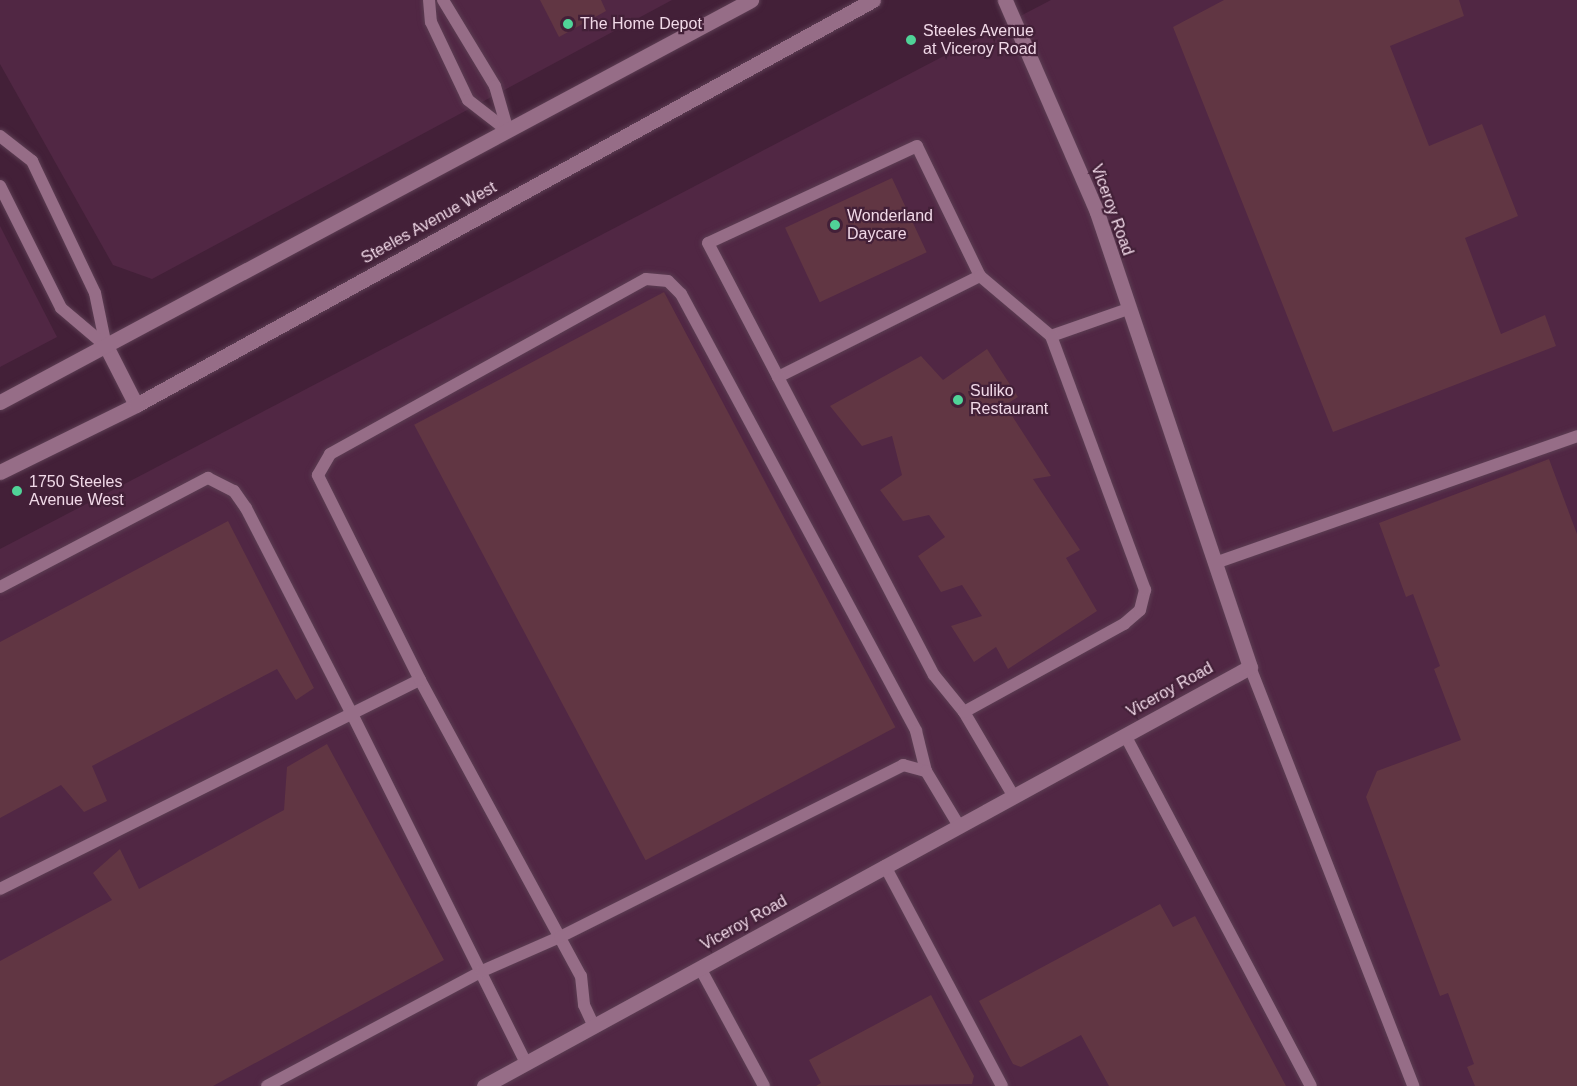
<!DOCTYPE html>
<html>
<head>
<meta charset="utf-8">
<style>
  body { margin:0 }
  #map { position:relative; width:1577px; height:1086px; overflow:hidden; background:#432038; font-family:Helvetica,sans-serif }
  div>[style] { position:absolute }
  .built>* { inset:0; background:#512744 }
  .building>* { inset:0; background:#613643; transform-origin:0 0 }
  .roads { filter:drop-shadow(0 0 2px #5c3e53) drop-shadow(0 0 2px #5c3e53) }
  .lane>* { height:12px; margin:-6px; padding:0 6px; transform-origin:6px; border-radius:6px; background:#966d87 }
  .street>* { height:15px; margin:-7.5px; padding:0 7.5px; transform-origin:7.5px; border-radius:7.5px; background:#966d87 }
  .secondary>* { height:15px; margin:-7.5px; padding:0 7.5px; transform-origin:7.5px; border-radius:7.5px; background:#966d87 }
  .dots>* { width:16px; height:16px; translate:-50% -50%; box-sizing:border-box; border:3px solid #432038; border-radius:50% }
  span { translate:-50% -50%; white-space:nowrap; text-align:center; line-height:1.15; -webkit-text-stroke:4.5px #432038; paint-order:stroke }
  .poi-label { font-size:16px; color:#f1d9e8 }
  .left { translate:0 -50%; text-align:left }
  .street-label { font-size:16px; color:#f1d9e8 }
</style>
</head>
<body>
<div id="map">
  <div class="built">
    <i style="clip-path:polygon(0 0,672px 0,152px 279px,113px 265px,0 64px)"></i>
    <i style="clip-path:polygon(1051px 0,1577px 0,1577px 1086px,0 1086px,0 549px)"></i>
    <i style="clip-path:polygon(0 226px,57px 337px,0 367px)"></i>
  </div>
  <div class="building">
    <i style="clip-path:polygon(540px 0,601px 0,606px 11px,559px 37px)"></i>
    <i style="clip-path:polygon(1224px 0,1459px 0,1464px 16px,1390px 46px,1429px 146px,1482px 124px,1518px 216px,1465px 238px,1501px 334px,1545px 315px,1556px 346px,1333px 432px,1173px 27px)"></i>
    <i style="left:892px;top:178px;width:82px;height:118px;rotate:65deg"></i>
    <i style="left:664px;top:292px;width:493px;height:283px;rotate:62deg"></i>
    <i style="clip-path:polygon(987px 349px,1018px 397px,1005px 405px,1051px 476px,1033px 479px,1080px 550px,1066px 558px,1097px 611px,1008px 669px,996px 647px,974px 662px,951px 626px,982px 616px,962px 585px,941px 592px,918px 556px,945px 537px,929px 515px,903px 521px,880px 490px,902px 475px,892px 436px,862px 446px,830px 406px,921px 356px,943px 380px)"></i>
    <i style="clip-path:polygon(1549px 459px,1577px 534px,1577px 1086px,1475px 1086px,1467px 1067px,1474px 1064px,1448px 993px,1440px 996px,1366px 797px,1377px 771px,1461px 740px,1434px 669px,1440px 666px,1413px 594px,1406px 597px,1379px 523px)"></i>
    <i style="clip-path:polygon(228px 521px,314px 688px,296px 700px,277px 669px,92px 766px,107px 801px,84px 812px,61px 785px,0 818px,0 642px)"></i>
    <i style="clip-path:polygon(327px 744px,444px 960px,213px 1086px,0 1086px,0 961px,112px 900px,93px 873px,120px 849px,139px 889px,284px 810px,287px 767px)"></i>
    <i style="clip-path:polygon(1160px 904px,1173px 927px,1195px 916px,1286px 1086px,1109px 1086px,1081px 1035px,1021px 1067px,1013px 1064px,979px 1001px)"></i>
    <i style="clip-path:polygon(931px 995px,974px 1076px,972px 1084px,816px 1086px,821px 1083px,809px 1060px)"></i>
  </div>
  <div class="roads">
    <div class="lane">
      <i style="left:429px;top:0;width:22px;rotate:85deg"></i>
      <i style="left:431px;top:22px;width:86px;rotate:64.6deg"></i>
      <i style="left:468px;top:100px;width:51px;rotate:37.8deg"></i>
      <i style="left:443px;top:0;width:100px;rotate:58.8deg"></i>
      <i style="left:495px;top:86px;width:47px;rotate:73.9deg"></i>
      <i style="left:0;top:136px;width:41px;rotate:38deg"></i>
      <i style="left:32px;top:161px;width:146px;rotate:64.5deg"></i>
      <i style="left:95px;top:293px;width:54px;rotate:78.3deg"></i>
      <i style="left:0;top:186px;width:136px;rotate:63.4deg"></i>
      <i style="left:61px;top:308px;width:59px;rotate:40.2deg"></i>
      <i style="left:980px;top:276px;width:144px;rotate:-115.9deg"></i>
      <i style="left:917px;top:146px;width:230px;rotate:155.1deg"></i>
      <i style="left:708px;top:243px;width:151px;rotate:62.4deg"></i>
      <i style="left:778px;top:377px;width:226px;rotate:-26.6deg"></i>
      <i style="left:980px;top:276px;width:93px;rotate:40.2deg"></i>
      <i style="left:1051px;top:336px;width:82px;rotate:-19.3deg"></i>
      <i style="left:778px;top:377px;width:336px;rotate:62.4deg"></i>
      <i style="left:934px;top:675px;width:48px;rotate:51deg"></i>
      <i style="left:964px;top:712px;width:99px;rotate:59.5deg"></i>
      <i style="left:1215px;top:563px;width:384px;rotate:-19.3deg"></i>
      <i style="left:0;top:587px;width:235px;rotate:-27.7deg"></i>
      <i style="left:208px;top:478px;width:29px;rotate:27deg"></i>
      <i style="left:234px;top:491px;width:21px;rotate:55deg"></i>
      <i style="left:246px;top:508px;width:229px;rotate:62.8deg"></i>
      <i style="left:351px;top:712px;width:392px;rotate:63.5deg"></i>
      <i style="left:1250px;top:667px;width:450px;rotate:68.7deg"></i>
      <i style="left:420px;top:680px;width:337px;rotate:61.5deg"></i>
      <i style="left:581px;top:976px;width:29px;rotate:84deg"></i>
      <i style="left:584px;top:1005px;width:23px;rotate:65deg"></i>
      <i style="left:964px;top:712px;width:183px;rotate:-28.8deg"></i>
      <i style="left:1124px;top:624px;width:21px;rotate:-41deg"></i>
      <i style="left:1140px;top:610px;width:21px;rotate:-76deg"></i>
      <i style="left:1145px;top:590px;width:271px;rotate:-110.3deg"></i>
      <i style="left:1125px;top:735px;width:397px;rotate:62.1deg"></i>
      <i style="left:885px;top:866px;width:249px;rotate:62deg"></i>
      <i style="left:0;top:889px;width:469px;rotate:-26.5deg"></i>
      <i style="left:420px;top:680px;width:229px;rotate:-116.5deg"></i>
      <i style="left:318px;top:475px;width:24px;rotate:-60deg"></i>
      <i style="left:330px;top:454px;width:361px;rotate:-29deg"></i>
      <i style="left:646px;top:279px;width:22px;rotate:5deg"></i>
      <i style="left:668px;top:281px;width:18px;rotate:45deg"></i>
      <i style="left:681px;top:294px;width:496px;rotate:61.7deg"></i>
      <i style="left:916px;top:731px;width:41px;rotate:76deg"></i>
      <i style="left:700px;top:968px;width:134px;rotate:61.5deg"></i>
      <i style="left:267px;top:1086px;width:244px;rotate:-28.1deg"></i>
      <i style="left:482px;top:971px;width:85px;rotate:-23.6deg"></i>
      <i style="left:560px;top:937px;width:384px;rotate:-26.6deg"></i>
      <i style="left:903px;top:765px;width:24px;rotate:15deg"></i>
      <i style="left:926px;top:771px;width:64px;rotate:59deg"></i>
    </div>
    <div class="street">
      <i style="left:484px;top:1086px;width:873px;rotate:-28.68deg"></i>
      <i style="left:1250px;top:667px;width:480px;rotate:-108.6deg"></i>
      <i style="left:1097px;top:212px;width:231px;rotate:-113.5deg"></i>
    </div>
    <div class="secondary">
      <i style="left:106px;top:346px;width:66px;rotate:63deg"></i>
      <i style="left:0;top:402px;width:852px;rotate:-28.16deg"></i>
      <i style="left:0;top:472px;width:152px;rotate:-26.2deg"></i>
      <i style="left:136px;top:405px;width:841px;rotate:-28.79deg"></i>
    </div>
  </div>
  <div class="dots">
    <i style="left:568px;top:24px;background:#50d398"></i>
    <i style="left:911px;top:40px;background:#50d398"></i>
    <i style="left:835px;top:225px;background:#50d398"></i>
    <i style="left:958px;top:400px;background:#50d398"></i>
    <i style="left:17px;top:491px;background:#50d398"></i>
  </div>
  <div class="poi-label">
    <span class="left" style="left:580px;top:24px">The Home Depot</span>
    <span class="left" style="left:923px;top:40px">Steeles Avenue<br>at Viceroy Road</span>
    <span class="left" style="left:847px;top:225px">Wonderland<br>Daycare</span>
    <span class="left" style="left:970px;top:400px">Suliko<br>Restaurant</span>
    <span class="left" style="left:29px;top:491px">1750 Steeles<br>Avenue West</span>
  </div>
  <div class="street-label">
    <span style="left:1112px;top:210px;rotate:70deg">Viceroy Road</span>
    <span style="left:429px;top:223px;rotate:-29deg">Steeles Avenue West</span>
    <span style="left:1170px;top:690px;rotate:-29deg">Viceroy Road</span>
    <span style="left:744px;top:923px;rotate:-29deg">Viceroy Road</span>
  </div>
</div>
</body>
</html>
